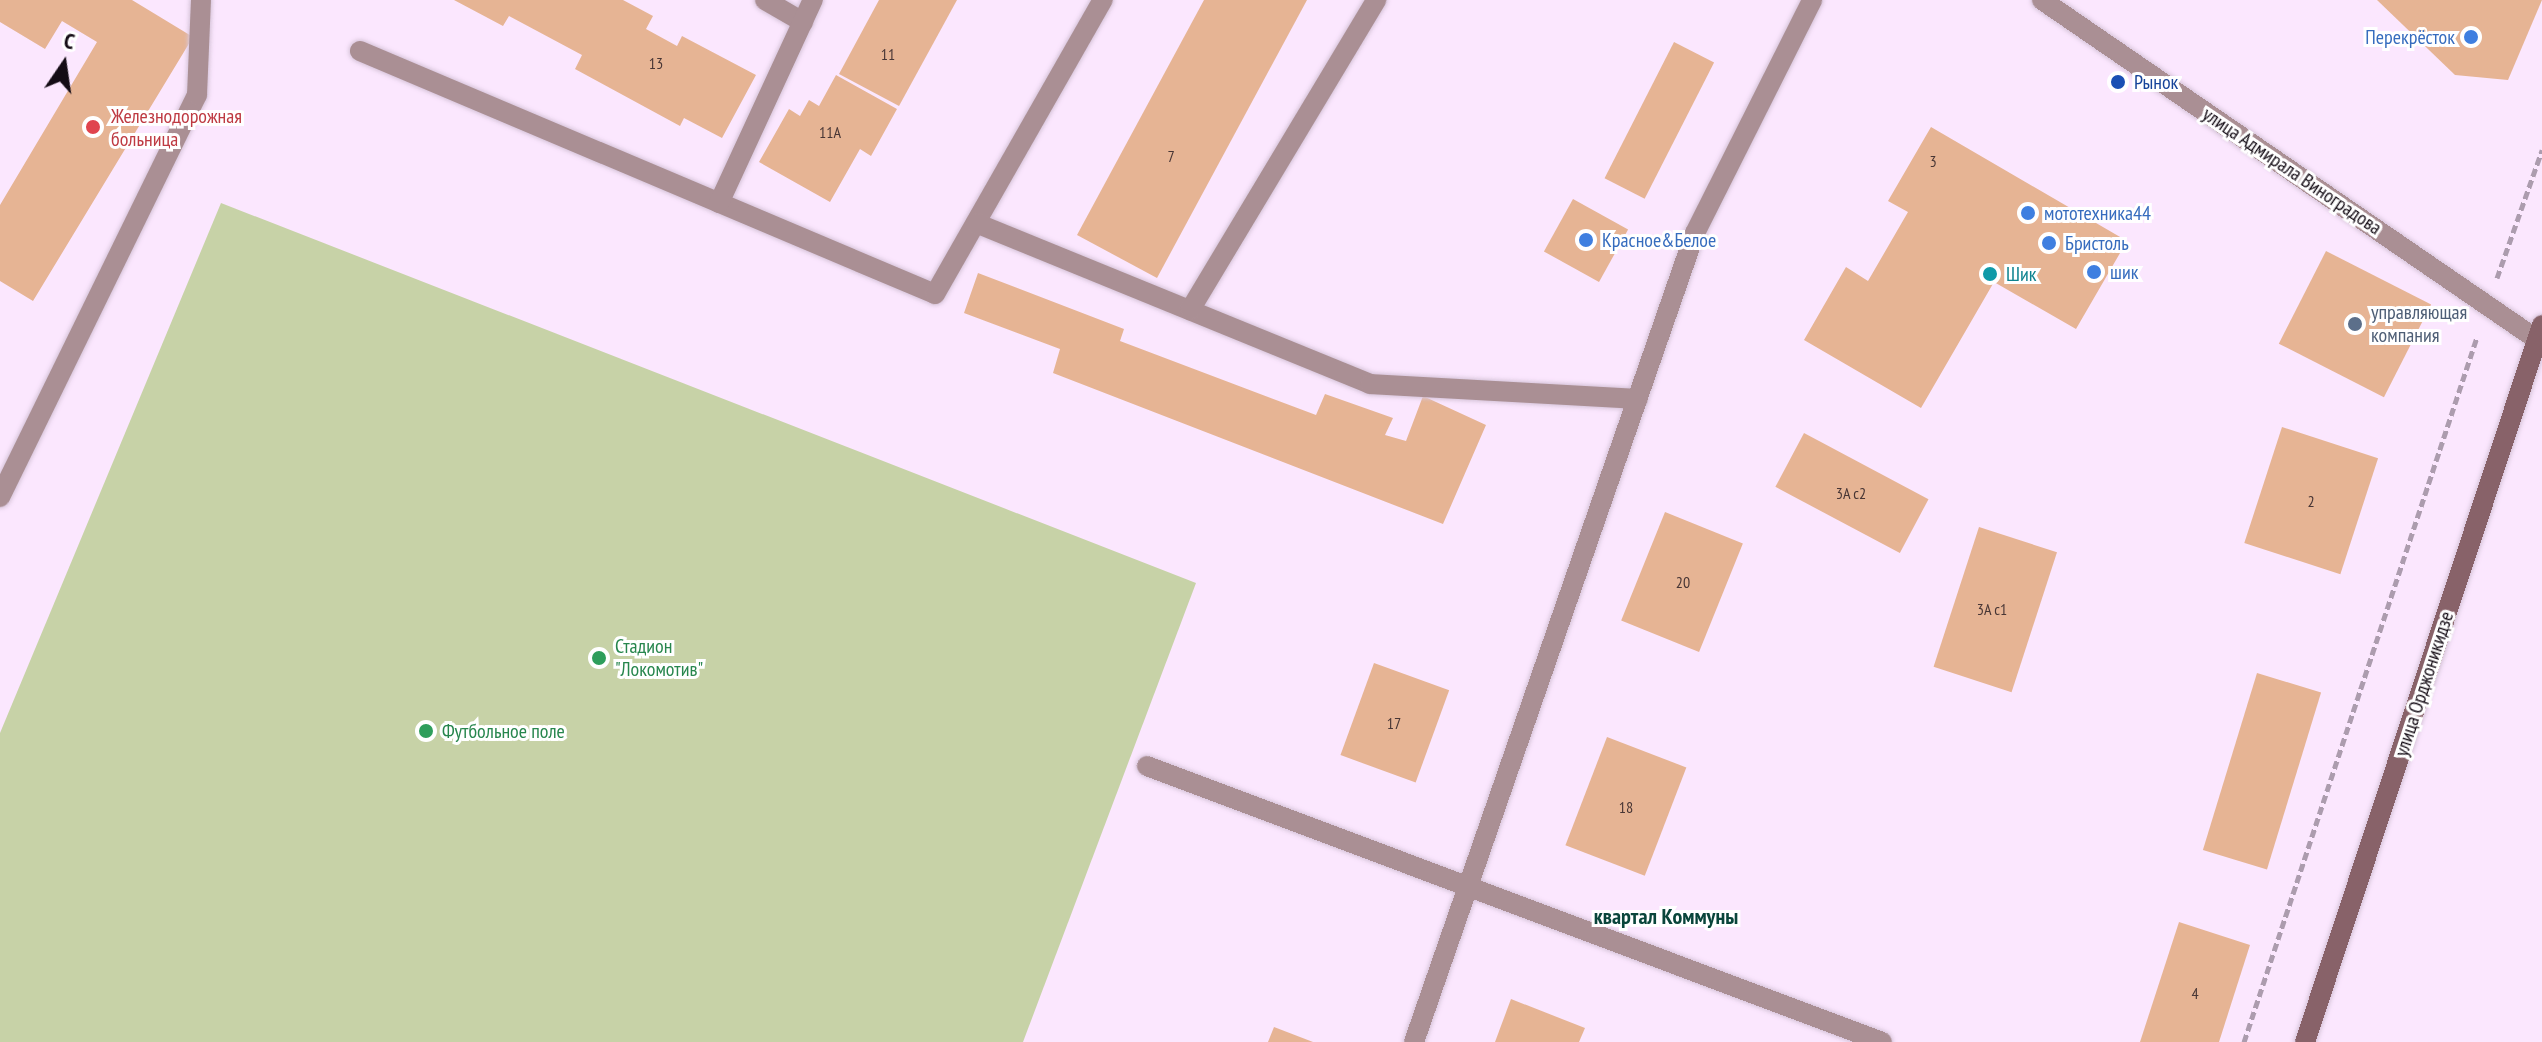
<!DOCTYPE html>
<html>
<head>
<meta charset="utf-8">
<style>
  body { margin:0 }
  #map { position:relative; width:2542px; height:1042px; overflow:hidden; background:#fbe7fe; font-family:"PT Sans Narrow",sans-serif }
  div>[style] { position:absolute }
  .green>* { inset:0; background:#c7d2a7 }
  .building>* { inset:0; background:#e6b494; transform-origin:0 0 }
  .path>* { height:5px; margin-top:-2.5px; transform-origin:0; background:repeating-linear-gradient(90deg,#ac9cae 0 8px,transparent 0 12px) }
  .roads { filter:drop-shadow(0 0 2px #d6c4d9) drop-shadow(0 0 2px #d6c4d9) }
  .service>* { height:20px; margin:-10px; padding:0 10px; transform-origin:10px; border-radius:10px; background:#aa8f94 }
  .minor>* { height:20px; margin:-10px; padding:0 10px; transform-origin:10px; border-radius:10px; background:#aa8f94 }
  .tertiary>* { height:20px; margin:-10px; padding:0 10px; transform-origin:10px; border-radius:10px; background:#aa8f94 }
  .secondary>* { height:20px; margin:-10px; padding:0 10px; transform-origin:10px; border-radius:10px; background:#886269 }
  .dots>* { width:22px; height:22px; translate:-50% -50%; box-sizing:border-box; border:4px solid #fff; border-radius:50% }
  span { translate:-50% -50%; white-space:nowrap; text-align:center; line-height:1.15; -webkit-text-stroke:6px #fff; paint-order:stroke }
  .number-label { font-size:16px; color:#483635 }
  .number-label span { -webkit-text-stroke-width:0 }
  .shop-label { font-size:20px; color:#366cbe }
  .right { translate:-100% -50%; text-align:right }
  .left { translate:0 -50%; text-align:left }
  .transit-label { font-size:20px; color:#164399 }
  .health-label { font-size:20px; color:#be3a42 }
  .street-label { font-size:20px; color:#140c15 }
  .culture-label { font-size:20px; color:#0d838f }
  .service-label { font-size:20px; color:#4e5e75 }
  .leisure-label { font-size:20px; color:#27864d }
  .neighbourhood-label { font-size:22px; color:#09453b; font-weight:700 }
  .north { position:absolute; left:24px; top:24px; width:80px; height:80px; -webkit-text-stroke:6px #fff; paint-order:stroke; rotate:13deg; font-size:22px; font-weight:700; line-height:32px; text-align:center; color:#140c15 }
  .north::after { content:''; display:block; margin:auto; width:28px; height:36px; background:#140c15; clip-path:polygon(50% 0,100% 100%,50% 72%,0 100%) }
</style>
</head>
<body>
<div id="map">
  <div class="green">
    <i style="clip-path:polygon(221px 203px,1196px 583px,1023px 1042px,0 1042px,0 733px)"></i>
  </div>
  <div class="building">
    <i style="clip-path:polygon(0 0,132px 0,193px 37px,33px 301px,0 281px,0 205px,97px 42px,62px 21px,45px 49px,0 22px)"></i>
    <i style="clip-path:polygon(454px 0,623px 0,653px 16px,646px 29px,677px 46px,682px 36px,756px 75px,722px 138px,684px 118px,680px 126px,575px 69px,582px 55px,509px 16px,503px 26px)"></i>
    <i style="clip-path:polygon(879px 0,957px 0,899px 106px,839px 74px)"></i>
    <i style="clip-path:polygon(1204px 0,1307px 0,1157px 278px,1077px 235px)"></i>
    <i style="clip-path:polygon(2377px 0,2542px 0,2508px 80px,2455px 75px)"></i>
    <i style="left:1674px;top:42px;width:45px;height:153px;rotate:27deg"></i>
    <i style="clip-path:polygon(836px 75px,897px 109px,871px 156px,860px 149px,830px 202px,759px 162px,789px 109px,800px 116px,809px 100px,819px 106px)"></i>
    <i style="clip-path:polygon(1931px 127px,2127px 241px,2076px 329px,1994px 282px,1921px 408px,1804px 340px,1846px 267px,1868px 281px,1908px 212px,1888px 201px)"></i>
    <i style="left:1573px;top:199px;width:63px;height:60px;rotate:29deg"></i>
    <i style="left:2326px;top:251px;width:118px;height:104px;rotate:27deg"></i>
    <i style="clip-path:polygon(978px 273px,1124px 329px,1120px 341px,1316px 415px,1325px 394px,1393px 418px,1385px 435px,1406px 441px,1423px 396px,1486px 425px,1443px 524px,1053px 373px,1060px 349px,964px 313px)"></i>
    <i style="left:2282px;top:427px;width:101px;height:122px;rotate:18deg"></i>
    <i style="left:1804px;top:433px;width:141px;height:61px;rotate:28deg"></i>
    <i style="left:1665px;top:512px;width:84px;height:117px;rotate:22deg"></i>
    <i style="left:1979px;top:527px;width:82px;height:147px;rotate:18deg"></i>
    <i style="left:1374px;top:663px;width:80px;height:98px;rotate:20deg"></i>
    <i style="left:2257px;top:673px;width:67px;height:185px;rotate:17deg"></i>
    <i style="left:1607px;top:737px;width:85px;height:116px;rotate:21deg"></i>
    <i style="clip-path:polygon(2179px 922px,2250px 945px,2219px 1042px,2140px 1042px)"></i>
    <i style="clip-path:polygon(1511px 999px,1585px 1028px,1579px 1042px,1495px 1042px)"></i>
    <i style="clip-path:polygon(1274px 1027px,1313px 1042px,1268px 1042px)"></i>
  </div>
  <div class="path">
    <i style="left:2497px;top:278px;width:136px;rotate:-70.6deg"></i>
    <i style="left:2244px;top:1042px;width:743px;rotate:-71.71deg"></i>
  </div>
  <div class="roads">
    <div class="service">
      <i style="left:765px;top:0;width:44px;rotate:30.1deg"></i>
      <i style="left:360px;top:51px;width:624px;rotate:22.91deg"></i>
      <i style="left:935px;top:294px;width:339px;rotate:-60.3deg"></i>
      <i style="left:719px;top:203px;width:224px;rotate:-65.2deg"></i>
      <i style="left:976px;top:223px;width:426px;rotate:22.2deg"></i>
      <i style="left:1370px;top:384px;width:268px;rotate:3.2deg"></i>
      <i style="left:1190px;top:310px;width:362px;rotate:-59deg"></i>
      <i style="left:0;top:497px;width:448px;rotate:-63.9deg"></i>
      <i style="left:197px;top:95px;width:95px;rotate:-87.6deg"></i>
      <i style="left:1147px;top:766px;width:785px;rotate:20.58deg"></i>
    </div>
    <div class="minor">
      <i style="left:1414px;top:1042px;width:856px;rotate:-70.85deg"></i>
      <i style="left:1695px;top:233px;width:261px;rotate:-63.3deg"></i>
    </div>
    <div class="tertiary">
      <i style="left:2042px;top:0;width:606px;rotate:34.45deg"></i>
    </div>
    <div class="secondary">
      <i style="left:2305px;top:1042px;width:755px;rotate:-71.71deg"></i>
    </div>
  </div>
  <div class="dots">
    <i style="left:2471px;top:37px;background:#3f7fe0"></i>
    <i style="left:2118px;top:82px;background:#1a4fb4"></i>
    <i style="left:93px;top:127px;background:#e0444e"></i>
    <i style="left:2028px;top:213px;background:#3f7fe0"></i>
    <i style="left:1586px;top:240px;background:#3f7fe0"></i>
    <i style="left:2049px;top:243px;background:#3f7fe0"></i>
    <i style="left:2094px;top:272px;background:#3f7fe0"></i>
    <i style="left:1990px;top:274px;background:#0f9aa8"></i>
    <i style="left:2355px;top:324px;background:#5c6f8a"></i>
    <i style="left:599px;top:658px;background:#2e9e5b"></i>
    <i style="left:426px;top:731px;background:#2e9e5b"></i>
  </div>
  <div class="number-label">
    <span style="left:888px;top:54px">11</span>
    <span style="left:656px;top:63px">13</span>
    <span style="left:830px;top:132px">11А</span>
    <span style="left:1171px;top:156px">7</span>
    <span style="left:1933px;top:161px">3</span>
    <span style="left:1851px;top:493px">3А с2</span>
    <span style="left:2311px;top:501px">2</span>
    <span style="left:1683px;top:582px">20</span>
    <span style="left:1992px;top:609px">3А с1</span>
    <span style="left:1394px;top:723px">17</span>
    <span style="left:1626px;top:807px">18</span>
    <span style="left:2195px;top:993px">4</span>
  </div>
  <div class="shop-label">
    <span class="right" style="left:2455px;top:37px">Перекрёсток</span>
    <span class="left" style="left:2044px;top:213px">мототехника44</span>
    <span class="left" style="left:1602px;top:240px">Красное&amp;Белое</span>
    <span class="left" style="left:2065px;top:243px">Бристоль</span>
    <span class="left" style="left:2110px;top:272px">шик</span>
  </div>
  <div class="transit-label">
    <span class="left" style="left:2134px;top:82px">Рынок</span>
  </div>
  <div class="health-label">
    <span class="left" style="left:111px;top:128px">Железнодорожная<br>больница</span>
  </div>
  <div class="street-label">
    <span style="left:2292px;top:171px;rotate:34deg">улица Адмирала Виноградова</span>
    <span style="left:2424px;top:684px;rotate:-72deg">улица Орджоникидзе</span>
  </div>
  <div class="culture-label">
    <span class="left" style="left:2006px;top:274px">Шик</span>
  </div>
  <div class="service-label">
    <span class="left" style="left:2371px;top:324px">управляющая<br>компания</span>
  </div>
  <div class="leisure-label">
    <span class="left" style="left:615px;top:658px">Стадион<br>"Локомотив"</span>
    <span class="left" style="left:442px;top:731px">Футбольное поле</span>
  </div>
  <div class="neighbourhood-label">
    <span style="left:1666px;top:917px">квартал Коммуны</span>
  </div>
  <div class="north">С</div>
</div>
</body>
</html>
